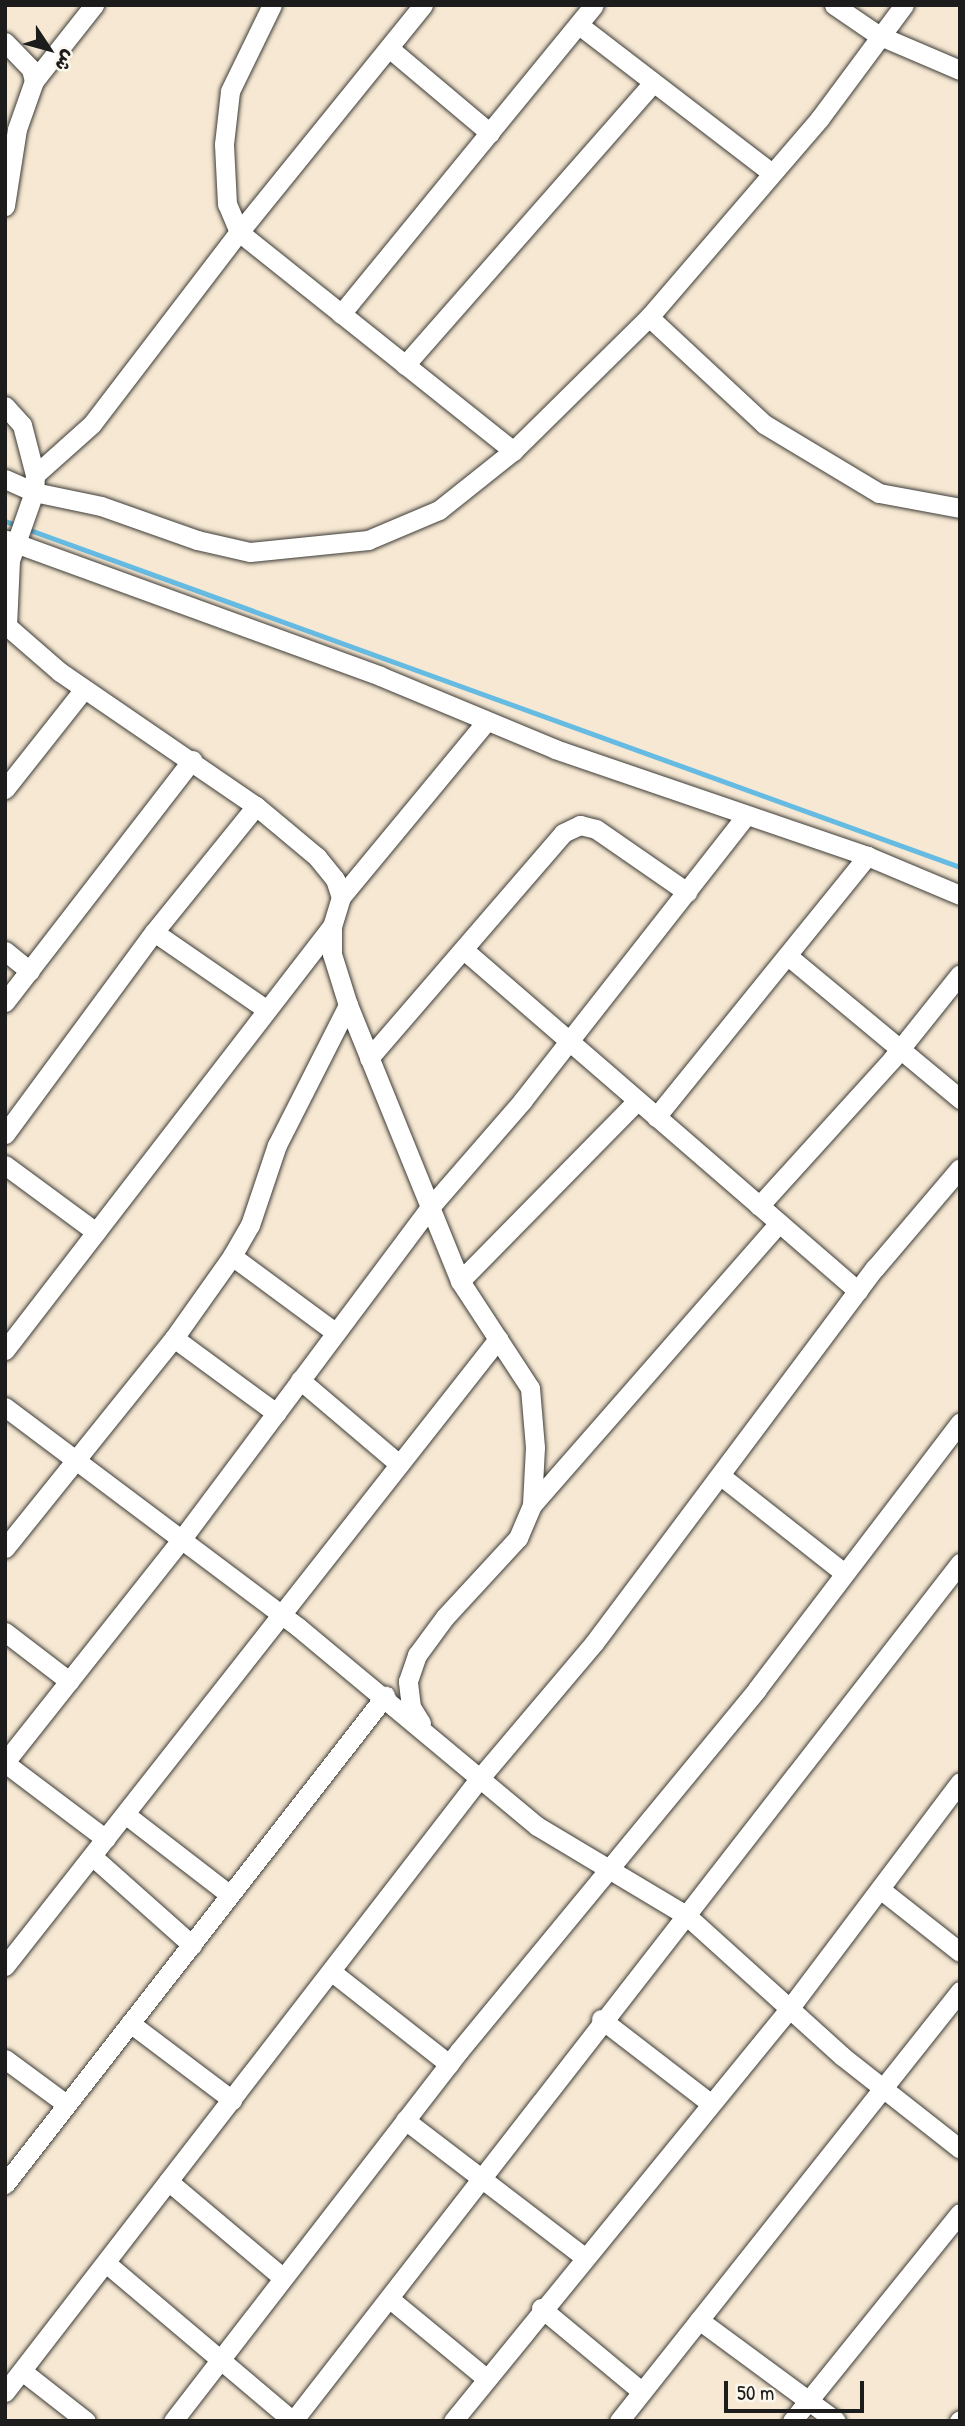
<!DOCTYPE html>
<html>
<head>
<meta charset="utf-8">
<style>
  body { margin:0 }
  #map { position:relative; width:965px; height:2426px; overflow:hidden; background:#f6e8d2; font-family:"Patrick Hand","Playpen Sans Arabic",sans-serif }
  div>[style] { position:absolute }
  .stream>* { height:5px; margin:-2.5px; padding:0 2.5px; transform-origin:2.5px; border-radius:2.5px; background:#66bbe3 }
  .roads { filter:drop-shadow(0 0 2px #3d3b37) drop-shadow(0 0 2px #3d3b37) }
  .minor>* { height:19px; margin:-9.5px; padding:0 9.5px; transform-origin:9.5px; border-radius:9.5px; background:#fff }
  span { translate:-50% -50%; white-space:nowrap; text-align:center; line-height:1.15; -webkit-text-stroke:5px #fbf7ec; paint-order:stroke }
  .frame { position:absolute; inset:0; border:7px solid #1c1c1c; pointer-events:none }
  .north { position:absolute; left:14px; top:14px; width:70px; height:70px; -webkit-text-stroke:5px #fbf7ec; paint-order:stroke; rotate:126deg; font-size:19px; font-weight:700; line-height:28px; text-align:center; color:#1c1c1c }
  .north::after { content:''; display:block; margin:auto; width:24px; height:32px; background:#1c1c1c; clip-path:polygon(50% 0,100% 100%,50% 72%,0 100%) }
  .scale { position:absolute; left:724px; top:2381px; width:140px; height:32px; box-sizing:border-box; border:4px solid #1c1c1c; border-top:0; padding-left:9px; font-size:21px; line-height:24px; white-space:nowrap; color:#1c1c1c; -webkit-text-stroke:5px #fbf7ec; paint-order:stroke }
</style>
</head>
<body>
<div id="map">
  <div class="stream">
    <i style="left:5px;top:521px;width:1016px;rotate:19.92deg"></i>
  </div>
  <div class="roads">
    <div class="minor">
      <i style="left:423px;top:5px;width:292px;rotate:129deg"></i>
      <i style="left:239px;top:232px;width:351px;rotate:38.6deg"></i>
      <i style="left:834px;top:5px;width:53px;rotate:34.3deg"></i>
      <i style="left:878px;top:35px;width:89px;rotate:23.1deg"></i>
      <i style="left:579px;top:25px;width:243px;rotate:37.5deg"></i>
      <i style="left:5px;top:42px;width:37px;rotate:46deg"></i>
      <i style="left:31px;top:69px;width:12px;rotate:76deg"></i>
      <i style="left:34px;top:81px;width:51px;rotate:109.5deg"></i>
      <i style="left:17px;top:129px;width:78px;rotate:98.9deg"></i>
      <i style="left:389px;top:48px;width:132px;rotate:40.1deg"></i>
      <i style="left:34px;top:81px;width:97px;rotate:-51.7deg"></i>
      <i style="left:341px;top:314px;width:399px;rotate:-50.7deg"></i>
      <i style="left:649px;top:317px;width:157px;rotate:42.9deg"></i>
      <i style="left:764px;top:424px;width:134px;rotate:31deg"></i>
      <i style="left:879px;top:493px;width:82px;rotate:10.5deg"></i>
      <i style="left:405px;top:365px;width:376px;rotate:-48.7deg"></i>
      <i style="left:5px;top:406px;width:25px;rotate:48deg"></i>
      <i style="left:22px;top:425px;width:52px;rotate:75.4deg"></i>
      <i style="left:35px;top:475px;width:17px;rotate:93deg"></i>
      <i style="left:34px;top:492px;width:72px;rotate:109.4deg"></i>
      <i style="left:10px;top:560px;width:66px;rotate:92.6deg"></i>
      <i style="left:7px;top:626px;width:70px;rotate:41deg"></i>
      <i style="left:60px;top:672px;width:237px;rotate:34.4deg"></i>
      <i style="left:256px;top:806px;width:80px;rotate:39.9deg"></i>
      <i style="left:317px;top:857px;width:28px;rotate:51deg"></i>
      <i style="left:335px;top:879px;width:19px;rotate:72deg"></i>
      <i style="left:341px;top:897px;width:30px;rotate:107deg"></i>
      <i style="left:332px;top:926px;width:28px;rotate:90deg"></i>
      <i style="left:332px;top:954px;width:53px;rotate:72.6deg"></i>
      <i style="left:348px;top:1005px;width:298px;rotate:67.9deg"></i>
      <i style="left:460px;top:1281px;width:128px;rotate:56.8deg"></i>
      <i style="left:530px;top:1388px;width:59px;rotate:85.2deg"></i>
      <i style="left:535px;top:1447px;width:58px;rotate:93deg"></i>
      <i style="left:35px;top:475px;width:76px;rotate:-41.8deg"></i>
      <i style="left:92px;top:424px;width:242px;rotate:-52.6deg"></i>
      <i style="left:239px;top:232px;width:30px;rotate:-113deg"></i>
      <i style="left:227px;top:204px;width:60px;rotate:-92.9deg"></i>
      <i style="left:224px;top:144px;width:53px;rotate:-83.5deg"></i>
      <i style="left:230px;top:91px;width:96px;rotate:-64deg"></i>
      <i style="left:5px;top:479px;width:32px;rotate:24deg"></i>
      <i style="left:34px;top:492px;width:68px;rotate:11.8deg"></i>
      <i style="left:101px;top:506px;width:102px;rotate:19.5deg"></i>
      <i style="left:197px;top:540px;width:54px;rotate:12.8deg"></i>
      <i style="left:250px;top:552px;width:119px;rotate:-5.8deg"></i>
      <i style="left:368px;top:540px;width:77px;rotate:-22.9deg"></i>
      <i style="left:439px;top:510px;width:95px;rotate:-38.6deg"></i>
      <i style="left:513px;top:451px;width:191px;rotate:-44.6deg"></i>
      <i style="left:649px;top:317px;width:262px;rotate:-49.3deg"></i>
      <i style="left:820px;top:118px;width:141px;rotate:-53.4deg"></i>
      <i style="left:7px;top:540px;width:397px;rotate:20deg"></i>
      <i style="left:380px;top:676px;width:190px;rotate:22.6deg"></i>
      <i style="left:555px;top:749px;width:330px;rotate:18.9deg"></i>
      <i style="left:867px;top:856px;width:101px;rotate:22.8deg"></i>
      <i style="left:5px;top:789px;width:127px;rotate:-51.7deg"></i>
      <i style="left:341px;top:897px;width:227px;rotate:-50.4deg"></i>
      <i style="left:154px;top:932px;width:137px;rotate:34.6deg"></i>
      <i style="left:464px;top:950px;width:521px;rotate:40.88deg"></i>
      <i style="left:5px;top:951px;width:32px;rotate:39deg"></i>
      <i style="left:788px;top:956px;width:224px;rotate:39.7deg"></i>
      <i style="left:5px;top:1002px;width:306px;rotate:-52.3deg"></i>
      <i style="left:369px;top:1058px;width:297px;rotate:-49.2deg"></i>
      <i style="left:563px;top:833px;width:19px;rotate:-25deg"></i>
      <i style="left:580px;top:825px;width:16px;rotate:14deg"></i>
      <i style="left:596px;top:829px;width:111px;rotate:34.7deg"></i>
      <i style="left:656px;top:1117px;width:336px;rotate:-51deg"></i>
      <i style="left:5px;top:1134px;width:251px;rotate:-53.6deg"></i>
      <i style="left:154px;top:932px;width:162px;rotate:-51deg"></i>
      <i style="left:5px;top:1165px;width:113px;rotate:36.4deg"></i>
      <i style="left:759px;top:1206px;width:200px;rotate:-47.8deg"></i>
      <i style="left:893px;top:1058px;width:107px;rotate:-51.4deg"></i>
      <i style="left:232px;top:1256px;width:129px;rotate:36.5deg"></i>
      <i style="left:460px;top:1281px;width:252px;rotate:-45.5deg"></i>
      <i style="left:174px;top:1338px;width:127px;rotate:36.3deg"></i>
      <i style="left:5px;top:1350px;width:535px;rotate:-52.36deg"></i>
      <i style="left:300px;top:1380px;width:128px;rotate:40.3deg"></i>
      <i style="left:5px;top:1407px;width:366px;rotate:36.9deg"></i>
      <i style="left:298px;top:1627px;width:311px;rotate:39.8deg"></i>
      <i style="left:537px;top:1826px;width:174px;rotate:30.9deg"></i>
      <i style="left:686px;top:1915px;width:210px;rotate:42.1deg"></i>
      <i style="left:842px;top:2056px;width:150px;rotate:38.2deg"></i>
      <i style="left:721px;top:1476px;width:155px;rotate:38.2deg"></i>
      <i style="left:5px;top:1548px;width:270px;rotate:-51.2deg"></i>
      <i style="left:174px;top:1338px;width:100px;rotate:-54.7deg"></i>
      <i style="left:232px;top:1256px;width:36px;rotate:-60deg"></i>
      <i style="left:250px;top:1225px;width:84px;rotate:-71.4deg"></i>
      <i style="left:277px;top:1145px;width:157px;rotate:-63.1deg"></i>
      <i style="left:5px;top:1632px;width:81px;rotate:37.4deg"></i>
      <i style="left:421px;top:1723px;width:19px;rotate:-122deg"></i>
      <i style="left:411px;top:1707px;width:26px;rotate:-97deg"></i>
      <i style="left:408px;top:1681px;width:28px;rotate:-71deg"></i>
      <i style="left:417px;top:1655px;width:47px;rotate:-53.6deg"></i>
      <i style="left:445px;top:1617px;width:108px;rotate:-47.3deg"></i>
      <i style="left:518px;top:1538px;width:36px;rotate:-67deg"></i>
      <i style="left:532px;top:1505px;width:375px;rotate:-48.8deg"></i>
      <i style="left:5px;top:1762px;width:283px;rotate:-51.6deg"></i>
      <i style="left:181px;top:1540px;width:417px;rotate:-53.2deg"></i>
      <i style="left:431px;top:1206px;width:140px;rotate:-49deg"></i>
      <i style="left:523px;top:1100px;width:361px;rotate:-51.9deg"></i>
      <i style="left:5px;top:1763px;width:126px;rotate:37deg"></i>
      <i style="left:125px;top:1814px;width:131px;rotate:37.6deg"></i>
      <i style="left:92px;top:1856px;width:134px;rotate:41.7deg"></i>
      <i style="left:880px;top:1889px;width:102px;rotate:38.2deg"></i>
      <i style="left:5px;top:1966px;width:798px;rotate:-51.82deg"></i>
      <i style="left:332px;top:1972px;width:149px;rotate:38.2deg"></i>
      <i style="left:601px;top:2019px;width:138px;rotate:37.6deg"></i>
      <i style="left:130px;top:2023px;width:128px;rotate:37deg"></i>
      <i style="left:5px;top:2059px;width:74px;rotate:36.3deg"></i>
      <i style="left:405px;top:2120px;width:224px;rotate:37.4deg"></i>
      <i style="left:168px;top:2181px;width:150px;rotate:40.1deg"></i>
      <i style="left:5px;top:2184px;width:619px;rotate:-52.09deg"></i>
      <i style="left:106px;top:2263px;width:245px;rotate:40.2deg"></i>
      <i style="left:390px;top:2299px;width:124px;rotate:39.5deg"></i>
      <i style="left:541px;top:2308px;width:131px;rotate:39.7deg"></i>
      <i style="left:699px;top:2320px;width:170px;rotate:36.4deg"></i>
      <i style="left:22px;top:2371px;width:81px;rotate:38deg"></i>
      <i style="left:5px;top:2392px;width:775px;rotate:-52.29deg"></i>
      <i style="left:479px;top:1779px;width:178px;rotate:-49.8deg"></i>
      <i style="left:594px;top:1643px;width:469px;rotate:-53.2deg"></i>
      <i style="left:875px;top:1268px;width:131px;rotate:-49.6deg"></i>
      <i style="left:173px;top:2421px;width:468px;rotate:-52.3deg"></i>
      <i style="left:459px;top:2051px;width:469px;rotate:-50.5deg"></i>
      <i style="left:757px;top:1689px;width:335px;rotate:-52.7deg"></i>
      <i style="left:293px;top:2421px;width:1087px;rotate:-52.14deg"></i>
      <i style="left:453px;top:2421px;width:532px;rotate:-50.8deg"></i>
      <i style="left:789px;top:2009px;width:284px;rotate:-53deg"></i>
      <i style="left:619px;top:2421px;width:549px;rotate:-51.58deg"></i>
      <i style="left:792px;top:2421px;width:267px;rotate:-51.1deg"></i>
      <i style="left:959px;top:2421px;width:1px;rotate:-45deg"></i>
    </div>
  </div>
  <div class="frame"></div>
  <div class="north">ش</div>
  <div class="scale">50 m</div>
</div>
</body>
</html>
